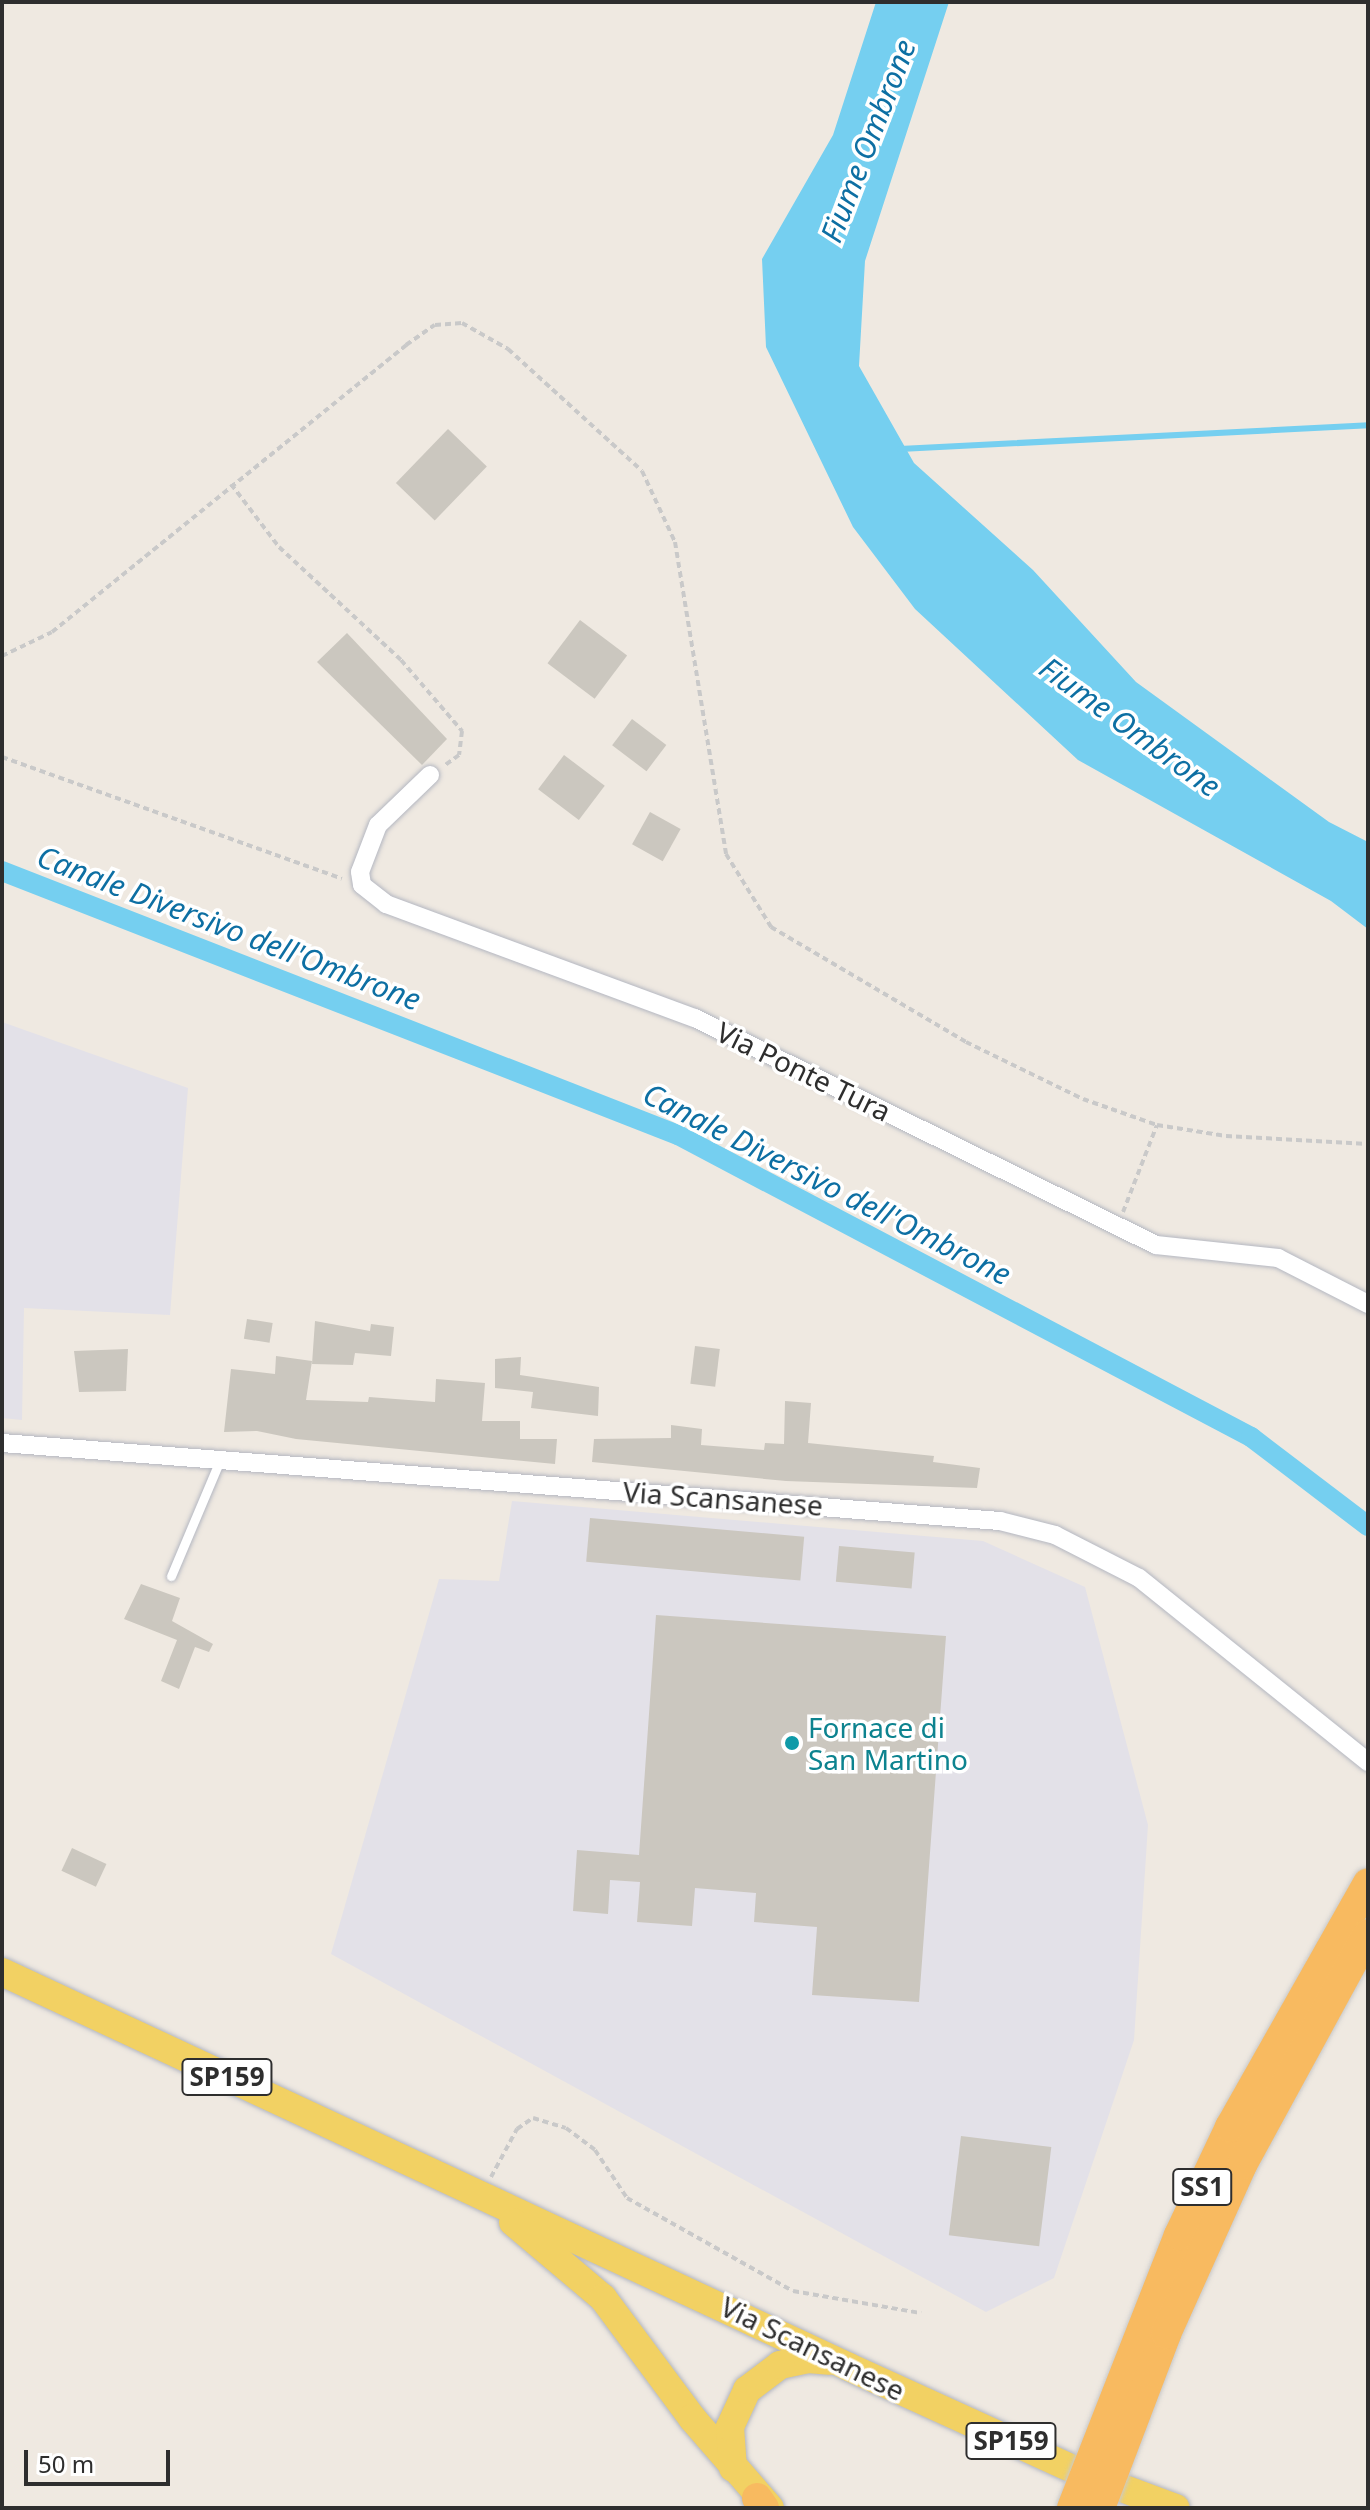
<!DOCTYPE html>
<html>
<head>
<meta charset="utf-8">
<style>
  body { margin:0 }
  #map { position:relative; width:1370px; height:2510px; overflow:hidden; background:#efe9e1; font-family:"Noto Sans",sans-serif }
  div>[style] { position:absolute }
  .industrial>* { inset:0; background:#e3e1e8 }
  .water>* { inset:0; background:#75cff0 }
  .stream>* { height:6px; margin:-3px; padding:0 3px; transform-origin:3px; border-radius:3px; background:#75cff0 }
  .canal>* { height:20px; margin:-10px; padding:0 10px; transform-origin:10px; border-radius:10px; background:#75cff0 }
  .building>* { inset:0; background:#cbc7bf; transform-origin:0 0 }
  .path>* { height:4px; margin-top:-2px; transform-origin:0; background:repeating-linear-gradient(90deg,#c9c9c9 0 6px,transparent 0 10px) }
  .roads { filter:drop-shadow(0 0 2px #b4b7c1) drop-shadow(0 0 2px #b4b7c1) }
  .service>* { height:9px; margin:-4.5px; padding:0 4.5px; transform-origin:4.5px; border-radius:4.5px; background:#fff }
  .minor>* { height:18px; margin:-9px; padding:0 9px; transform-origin:9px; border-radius:9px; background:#fff }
  .primary>* { height:28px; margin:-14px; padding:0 14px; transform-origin:14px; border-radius:14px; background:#f2d163 }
  .trunk>* { height:30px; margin:-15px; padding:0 15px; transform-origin:15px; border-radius:15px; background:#f8ba60 }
  .bridges { filter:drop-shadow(0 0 2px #c9c9c9) drop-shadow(0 0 2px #c9c9c9) }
  .trunk-bridge>* { height:30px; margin:-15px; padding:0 15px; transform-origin:15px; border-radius:15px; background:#f8ba60 }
  .dots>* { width:22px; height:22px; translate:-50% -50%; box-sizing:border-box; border:4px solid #fff; border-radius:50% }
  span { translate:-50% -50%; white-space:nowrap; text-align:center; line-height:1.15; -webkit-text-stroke:7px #fff; paint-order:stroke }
  .shield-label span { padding:2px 6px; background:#fff; border:2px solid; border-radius:6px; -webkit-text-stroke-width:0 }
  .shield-label { font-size:26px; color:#2e2e2e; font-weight:700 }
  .street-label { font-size:28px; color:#2e2e2e }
  .culture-label { font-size:28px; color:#0d838f }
  .left { translate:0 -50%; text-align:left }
  .water-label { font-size:30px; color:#0d6fa3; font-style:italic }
  .frame { position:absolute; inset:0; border:4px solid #2e2e2e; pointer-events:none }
  .scale { position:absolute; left:24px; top:2450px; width:146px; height:36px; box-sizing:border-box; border:4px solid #2e2e2e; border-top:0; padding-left:10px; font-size:24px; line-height:28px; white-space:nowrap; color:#2e2e2e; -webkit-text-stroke:6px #fff; paint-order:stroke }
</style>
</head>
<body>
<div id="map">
  <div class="industrial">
    <i style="clip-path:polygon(2px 1022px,188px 1088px,170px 1315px,24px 1308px,22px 1420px,2px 1418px)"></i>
    <i style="clip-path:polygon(512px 1501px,983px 1541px,1085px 1587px,1148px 1825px,1134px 2040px,1054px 2278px,986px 2312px,331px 1954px,439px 1579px,499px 1581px)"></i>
  </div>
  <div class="water">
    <i style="clip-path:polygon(876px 2px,949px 2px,865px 261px,859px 366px,914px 463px,1033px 570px,1136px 682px,1329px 822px,1368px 842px,1368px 929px,1331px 901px,1078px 760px,915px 609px,853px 527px,766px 347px,762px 259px,833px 135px)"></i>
  </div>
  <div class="stream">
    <i style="left:900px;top:449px;width:469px;rotate:-2.9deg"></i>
  </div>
  <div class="canal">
    <i style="left:2px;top:871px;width:726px;rotate:21.33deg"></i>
    <i style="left:678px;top:1135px;width:648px;rotate:27.79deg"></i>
    <i style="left:1251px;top:1437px;width:147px;rotate:37.3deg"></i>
  </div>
  <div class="building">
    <i style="left:448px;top:429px;width:54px;height:75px;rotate:44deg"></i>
    <i style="left:580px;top:620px;width:59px;height:54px;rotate:37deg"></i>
    <i style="clip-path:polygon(347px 633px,447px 739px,422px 765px,317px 662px)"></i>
    <i style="left:632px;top:719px;width:43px;height:33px;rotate:37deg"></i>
    <i style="left:564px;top:755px;width:51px;height:43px;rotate:37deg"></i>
    <i style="left:650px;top:812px;width:35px;height:37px;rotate:29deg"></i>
    <i style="left:247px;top:1319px;width:26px;height:20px;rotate:9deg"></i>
    <i style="clip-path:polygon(315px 1321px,370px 1331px,371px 1324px,394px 1327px,391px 1356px,355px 1353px,353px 1365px,312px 1364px)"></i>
    <i style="left:695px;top:1346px;width:25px;height:38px;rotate:7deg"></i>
    <i style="clip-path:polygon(128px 1349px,126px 1391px,79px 1392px,74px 1351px)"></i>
    <i style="clip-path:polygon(276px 1356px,312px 1361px,306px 1400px,368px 1402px,369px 1397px,435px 1402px,436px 1379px,485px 1383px,482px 1421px,520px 1421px,520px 1439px,557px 1439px,555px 1464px,296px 1439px,257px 1431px,224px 1432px,231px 1369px,275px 1374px)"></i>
    <i style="clip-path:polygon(521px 1357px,520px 1375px,599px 1387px,598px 1416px,531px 1408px,533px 1392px,495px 1388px,495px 1359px)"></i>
    <i style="clip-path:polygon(785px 1401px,811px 1403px,808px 1443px,934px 1456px,933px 1462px,980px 1468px,977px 1488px,786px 1481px,592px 1462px,594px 1439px,671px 1438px,671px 1425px,702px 1429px,701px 1445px,764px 1450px,765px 1443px,784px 1444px)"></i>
    <i style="left:590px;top:1518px;width:215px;height:44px;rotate:5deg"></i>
    <i style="left:839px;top:1546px;width:76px;height:36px;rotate:5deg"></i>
    <i style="clip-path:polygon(141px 1584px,180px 1598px,172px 1621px,213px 1644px,209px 1652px,195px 1647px,179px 1689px,161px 1681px,177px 1640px,124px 1619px)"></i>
    <i style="clip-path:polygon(656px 1615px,946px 1636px,919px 2002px,812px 1995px,817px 1927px,754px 1922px,756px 1893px,695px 1888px,692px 1926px,637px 1922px,640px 1882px,610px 1880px,608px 1914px,573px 1911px,577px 1850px,639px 1855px)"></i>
    <i style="left:72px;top:1848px;width:38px;height:25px;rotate:25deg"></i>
    <i style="left:961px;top:2136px;width:91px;height:100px;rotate:7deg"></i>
  </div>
  <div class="path">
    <i style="left:231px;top:484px;width:79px;rotate:52.7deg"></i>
    <i style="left:279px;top:547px;width:166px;rotate:42.8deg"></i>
    <i style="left:401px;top:660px;width:94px;rotate:49.3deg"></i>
    <i style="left:462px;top:731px;width:24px;rotate:97deg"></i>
    <i style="left:459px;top:755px;width:17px;rotate:144deg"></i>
    <i style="left:2px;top:656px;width:55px;rotate:-25.6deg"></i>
    <i style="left:52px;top:632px;width:456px;rotate:-39deg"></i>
    <i style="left:406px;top:345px;width:35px;rotate:-35deg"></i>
    <i style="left:435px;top:325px;width:27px;rotate:-4deg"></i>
    <i style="left:462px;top:323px;width:53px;rotate:29.5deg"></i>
    <i style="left:508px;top:349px;width:181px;rotate:42.3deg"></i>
    <i style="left:642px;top:471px;width:78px;rotate:65.1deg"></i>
    <i style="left:675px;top:542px;width:316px;rotate:80.7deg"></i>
    <i style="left:726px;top:854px;width:86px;rotate:58.3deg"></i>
    <i style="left:771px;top:927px;width:226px;rotate:30.5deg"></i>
    <i style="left:966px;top:1042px;width:130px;rotate:26deg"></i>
    <i style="left:1083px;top:1099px;width:78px;rotate:19.4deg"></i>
    <i style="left:1157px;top:1125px;width:70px;rotate:9.1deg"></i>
    <i style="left:1226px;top:1136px;width:142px;rotate:3.2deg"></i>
    <i style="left:2px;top:757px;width:361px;rotate:19.7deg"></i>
    <i style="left:1123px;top:1212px;width:93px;rotate:-68.7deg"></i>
    <i style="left:491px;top:2177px;width:55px;rotate:-61.6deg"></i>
    <i style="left:517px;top:2129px;width:19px;rotate:-35deg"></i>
    <i style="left:533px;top:2118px;width:34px;rotate:17deg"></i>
    <i style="left:566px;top:2128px;width:36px;rotate:37deg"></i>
    <i style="left:595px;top:2150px;width:58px;rotate:56.3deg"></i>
    <i style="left:627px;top:2198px;width:190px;rotate:29.3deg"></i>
    <i style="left:793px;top:2291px;width:130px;rotate:9.8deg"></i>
  </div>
  <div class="roads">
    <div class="service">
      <i style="left:171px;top:1576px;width:126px;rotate:-67.1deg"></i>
    </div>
    <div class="minor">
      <i style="left:430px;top:775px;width:72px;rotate:136.1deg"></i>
      <i style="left:378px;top:825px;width:50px;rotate:111deg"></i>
      <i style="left:360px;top:872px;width:13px;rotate:81deg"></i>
      <i style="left:362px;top:885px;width:31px;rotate:38deg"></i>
      <i style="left:386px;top:904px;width:329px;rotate:20.3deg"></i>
      <i style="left:695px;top:1018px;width:514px;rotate:26.22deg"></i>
      <i style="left:1156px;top:1245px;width:123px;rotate:6.1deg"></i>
      <i style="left:1278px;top:1258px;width:101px;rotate:27.1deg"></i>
      <i style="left:2px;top:1443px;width:1001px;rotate:4.47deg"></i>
      <i style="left:1000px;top:1521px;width:57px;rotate:14.3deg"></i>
      <i style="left:1055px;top:1535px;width:94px;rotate:27.1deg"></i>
      <i style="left:1139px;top:1578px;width:294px;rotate:38.8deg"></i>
    </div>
    <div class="primary">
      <i style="left:2px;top:1972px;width:935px;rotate:25deg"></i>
      <i style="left:849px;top:2367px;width:253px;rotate:24.5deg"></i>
      <i style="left:1079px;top:2472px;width:103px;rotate:20.4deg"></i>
      <i style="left:513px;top:2222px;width:118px;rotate:40.2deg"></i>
      <i style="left:603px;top:2298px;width:149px;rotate:53.4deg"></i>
      <i style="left:692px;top:2418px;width:119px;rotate:49.1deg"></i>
      <i style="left:733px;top:2468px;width:41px;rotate:-94.2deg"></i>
      <i style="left:730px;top:2427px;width:41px;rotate:-65.3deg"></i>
      <i style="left:747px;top:2390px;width:41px;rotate:-37.1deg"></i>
      <i style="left:780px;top:2365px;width:29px;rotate:-12deg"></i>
      <i style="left:808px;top:2359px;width:21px;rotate:5deg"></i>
    </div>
    <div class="trunk">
      <i style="left:757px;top:2498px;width:12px;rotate:55deg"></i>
    </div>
  </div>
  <div class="bridges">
    <div class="trunk-bridge">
      <i style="left:1072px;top:2508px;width:293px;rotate:-68.6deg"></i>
      <i style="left:1179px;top:2235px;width:119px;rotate:-64.7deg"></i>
      <i style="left:1230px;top:2127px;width:280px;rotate:-60.5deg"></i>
      <i style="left:1100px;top:2508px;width:186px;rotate:-69.2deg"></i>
      <i style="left:1166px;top:2334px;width:185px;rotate:-65.8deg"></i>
      <i style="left:1242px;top:2165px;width:263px;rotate:-61.4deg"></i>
    </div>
  </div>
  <div class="dots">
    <i style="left:792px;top:1743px;background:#0f9aa8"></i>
  </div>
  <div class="shield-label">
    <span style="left:227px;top:2077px">SP159</span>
    <span style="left:1202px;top:2187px">SS1</span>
    <span style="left:1011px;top:2441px">SP159</span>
  </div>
  <div class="street-label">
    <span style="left:804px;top:1071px;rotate:26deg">Via Ponte Tura</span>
    <span style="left:723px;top:1498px;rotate:4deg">Via Scansanese</span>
    <span style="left:813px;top:2348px;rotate:26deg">Via Scansanese</span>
  </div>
  <div class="culture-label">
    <span class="left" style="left:808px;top:1743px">Fornace di<br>San Martino</span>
  </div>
  <div class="water-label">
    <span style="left:868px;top:141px;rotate:-69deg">Fiume Ombrone</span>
    <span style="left:1130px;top:727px;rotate:36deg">Fiume Ombrone</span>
    <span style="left:229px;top:928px;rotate:21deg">Canale Diversivo dell'Ombrone</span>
    <span style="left:827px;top:1184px;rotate:27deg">Canale Diversivo dell'Ombrone</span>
  </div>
  <div class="frame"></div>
  <div class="scale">50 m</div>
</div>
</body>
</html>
